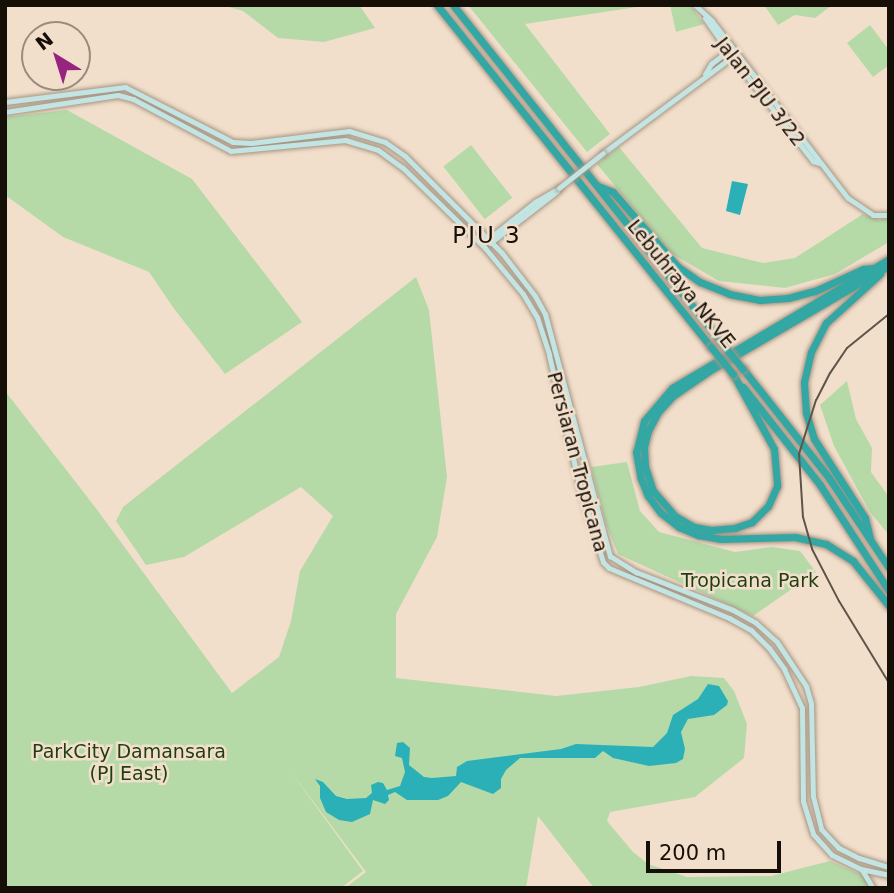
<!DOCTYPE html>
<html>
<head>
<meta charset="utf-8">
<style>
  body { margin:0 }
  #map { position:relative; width:894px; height:893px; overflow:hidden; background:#f2dfcb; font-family:"DejaVu Sans",sans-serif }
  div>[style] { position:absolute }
  .green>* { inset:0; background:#b5daa8; transform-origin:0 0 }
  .water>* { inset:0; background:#2cb0b8 }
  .roads { filter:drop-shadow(0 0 2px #a69482) drop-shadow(0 0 2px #a69482) }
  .secondary>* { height:5px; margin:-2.5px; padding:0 2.5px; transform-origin:2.5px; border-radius:2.5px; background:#c2e5e4 }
  .highway>* { height:7px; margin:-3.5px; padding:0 3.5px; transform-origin:3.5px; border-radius:3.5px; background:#33a7a4 }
  .tram>* { height:2px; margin:-1px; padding:0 1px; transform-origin:1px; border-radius:1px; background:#5f5449 }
  .bridges { filter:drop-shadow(0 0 2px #a69482) drop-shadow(0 0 2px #a69482) }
  .secondary-bridge>* { height:5px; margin:-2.5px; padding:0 2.5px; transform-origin:2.5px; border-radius:2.5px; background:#c2e5e4 }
  .highway-bridge>* { height:7px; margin:-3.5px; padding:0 3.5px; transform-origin:3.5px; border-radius:3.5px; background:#33a7a4 }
  span { translate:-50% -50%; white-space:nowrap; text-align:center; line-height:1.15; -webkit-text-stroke:5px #f2dfcb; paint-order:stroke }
  .street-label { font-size:19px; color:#160f08 }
  .park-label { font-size:19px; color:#1e3e10 }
  .quarter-label { font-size:23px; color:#160f08; letter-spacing:2px }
  .frame { position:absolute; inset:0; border:7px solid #160f08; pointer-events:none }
  .north { position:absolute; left:21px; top:21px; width:70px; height:70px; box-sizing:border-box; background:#f2dfcb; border:2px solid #9a8c7d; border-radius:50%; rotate:322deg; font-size:19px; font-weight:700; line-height:28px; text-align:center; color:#160f08 }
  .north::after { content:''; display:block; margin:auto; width:24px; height:32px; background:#982481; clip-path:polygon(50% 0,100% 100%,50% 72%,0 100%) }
  .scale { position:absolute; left:646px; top:841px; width:135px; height:32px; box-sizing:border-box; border:4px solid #160f08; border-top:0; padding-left:9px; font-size:21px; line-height:24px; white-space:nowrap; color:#160f08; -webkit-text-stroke:5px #f2dfcb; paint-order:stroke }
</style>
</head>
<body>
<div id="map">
  <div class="green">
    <i style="clip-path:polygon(222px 5px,359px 5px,375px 28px,324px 42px,278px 38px,243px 11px)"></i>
    <i style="clip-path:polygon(468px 5px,650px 5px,525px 24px,610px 134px,587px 152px)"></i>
    <i style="clip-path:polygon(670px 5px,690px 5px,704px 24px,676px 32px)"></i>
    <i style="clip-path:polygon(764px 5px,832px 5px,815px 18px,795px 15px,778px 25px)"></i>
    <i style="clip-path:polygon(870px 25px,889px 50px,889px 65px,873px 77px,847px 43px)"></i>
    <i style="clip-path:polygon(67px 110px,192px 179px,302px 322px,225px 374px,175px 310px,149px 272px,63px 237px,5px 195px,5px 117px)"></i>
    <i style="left:471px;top:145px;width:67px;height:35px;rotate:52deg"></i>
    <i style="clip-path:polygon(619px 147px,702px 248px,763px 263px,795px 258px,863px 214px,879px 220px,889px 218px,889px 242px,835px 274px,785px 288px,719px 281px,669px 252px,597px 164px)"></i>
    <i style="clip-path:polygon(416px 277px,429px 310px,447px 477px,437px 537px,396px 614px,396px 678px,556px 696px,639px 687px,691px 676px,724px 678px,734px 691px,747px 724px,744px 758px,695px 797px,610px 812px,607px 821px,633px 852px,648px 864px,687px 877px,771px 876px,830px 861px,865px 876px,868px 888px,594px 888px,538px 816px,526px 888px,345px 888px,366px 872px,288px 768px,363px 871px,341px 888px,5px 888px,5px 391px,95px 507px,232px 693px,279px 657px,291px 621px,300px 571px,333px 516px,301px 487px,184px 557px,146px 565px,116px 521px,123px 507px)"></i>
    <i style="clip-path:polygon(847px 381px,856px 419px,872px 448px,871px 472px,889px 497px,889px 535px,870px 512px,834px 446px,820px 405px)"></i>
    <i style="clip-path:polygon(627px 462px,640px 511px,659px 532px,735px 552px,772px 547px,800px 551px,816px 572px,753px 616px,618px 554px,606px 524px,591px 467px)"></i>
  </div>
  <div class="water">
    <i style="clip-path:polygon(732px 181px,748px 184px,740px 215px,726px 211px)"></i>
    <i style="clip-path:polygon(708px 684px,719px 686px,728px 701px,727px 705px,714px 715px,688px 719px,681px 732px,685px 749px,683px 759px,676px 763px,649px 766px,613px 758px,603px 751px,595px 758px,520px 758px,506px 770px,501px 779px,501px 788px,493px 794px,461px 782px,448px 796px,438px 800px,407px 800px,395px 792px,388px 795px,389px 800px,385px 804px,373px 800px,370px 814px,352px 822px,339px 820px,326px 812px,320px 798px,320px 786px,315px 779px,323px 782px,336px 796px,347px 799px,366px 798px,372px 793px,371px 785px,378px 782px,383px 783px,387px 790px,400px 786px,405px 772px,402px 758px,395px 756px,397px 743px,403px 742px,410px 748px,409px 765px,424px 777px,432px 778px,456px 776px,457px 767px,467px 761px,561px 749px,576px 744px,653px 747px,667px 733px,673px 715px,698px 699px)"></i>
  </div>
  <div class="roads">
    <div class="secondary">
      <i style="left:695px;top:5px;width:23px;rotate:43deg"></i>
      <i style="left:712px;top:21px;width:223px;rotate:52.5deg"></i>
      <i style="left:848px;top:198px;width:30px;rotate:34deg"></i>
      <i style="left:873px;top:215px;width:16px"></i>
      <i style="left:705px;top:18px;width:47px;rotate:55.3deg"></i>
      <i style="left:732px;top:57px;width:132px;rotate:52.1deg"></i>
      <i style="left:813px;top:161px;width:6px;rotate:18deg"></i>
      <i style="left:705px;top:74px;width:12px;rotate:-59deg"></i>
      <i style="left:711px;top:64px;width:24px;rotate:-38deg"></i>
      <i style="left:5px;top:102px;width:121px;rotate:-7.1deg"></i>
      <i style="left:125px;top:87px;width:121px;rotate:27deg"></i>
      <i style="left:233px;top:142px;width:18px;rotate:3deg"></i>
      <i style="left:251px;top:143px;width:99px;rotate:-7deg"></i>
      <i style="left:349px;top:131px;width:38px;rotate:17deg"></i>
      <i style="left:385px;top:142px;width:24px;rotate:35deg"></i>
      <i style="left:405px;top:156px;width:137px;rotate:45deg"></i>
      <i style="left:502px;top:253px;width:54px;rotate:52.5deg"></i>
      <i style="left:535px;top:296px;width:21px;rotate:61deg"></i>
      <i style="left:545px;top:314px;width:251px;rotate:75deg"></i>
      <i style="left:610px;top:556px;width:31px;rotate:32deg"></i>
      <i style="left:636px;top:572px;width:104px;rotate:21.4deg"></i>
      <i style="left:733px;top:610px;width:26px;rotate:29deg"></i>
      <i style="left:756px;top:623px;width:28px;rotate:42deg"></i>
      <i style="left:777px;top:642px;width:53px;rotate:56.6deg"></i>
      <i style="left:806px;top:686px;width:18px;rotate:74deg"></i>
      <i style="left:811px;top:703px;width:93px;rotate:88.8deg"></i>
      <i style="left:813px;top:796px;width:34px;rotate:76deg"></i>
      <i style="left:821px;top:829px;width:26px;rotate:47deg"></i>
      <i style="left:839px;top:848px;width:22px;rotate:27deg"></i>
      <i style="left:859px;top:858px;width:31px;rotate:17deg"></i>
      <i style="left:5px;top:112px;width:114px;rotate:-8.6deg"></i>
      <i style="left:118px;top:95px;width:16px;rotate:15deg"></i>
      <i style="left:133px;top:99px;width:111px;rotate:28deg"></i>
      <i style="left:231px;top:151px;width:115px;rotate:-5.5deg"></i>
      <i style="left:345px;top:140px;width:34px;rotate:17deg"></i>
      <i style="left:378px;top:150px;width:31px;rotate:36deg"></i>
      <i style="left:403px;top:168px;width:115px;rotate:44.3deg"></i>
      <i style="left:485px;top:248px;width:60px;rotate:50.4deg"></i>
      <i style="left:523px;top:294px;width:27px;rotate:59deg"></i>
      <i style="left:537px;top:317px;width:40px;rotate:72deg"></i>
      <i style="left:549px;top:355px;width:132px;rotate:76.9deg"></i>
      <i style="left:579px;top:484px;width:82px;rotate:72.9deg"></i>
      <i style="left:603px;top:562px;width:8px;rotate:45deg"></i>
      <i style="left:609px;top:568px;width:130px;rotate:22.6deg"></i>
      <i style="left:729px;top:618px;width:25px;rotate:29deg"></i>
      <i style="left:751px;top:630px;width:25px;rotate:45deg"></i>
      <i style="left:769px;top:648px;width:26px;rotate:54deg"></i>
      <i style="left:784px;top:669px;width:43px;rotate:65.2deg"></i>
      <i style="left:802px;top:708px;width:93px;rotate:89.4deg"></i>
      <i style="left:803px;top:801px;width:34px;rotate:73deg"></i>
      <i style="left:813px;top:834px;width:28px;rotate:48deg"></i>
      <i style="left:832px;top:855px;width:32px;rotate:26deg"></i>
      <i style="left:861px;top:869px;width:29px;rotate:12deg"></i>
      <i style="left:603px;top:153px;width:162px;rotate:-36.7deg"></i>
      <i style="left:490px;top:243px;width:85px;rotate:-37.8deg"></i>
      <i style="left:482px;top:244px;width:68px;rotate:-38.4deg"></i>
      <i style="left:535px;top:202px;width:28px;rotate:-30deg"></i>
      <i style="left:862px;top:870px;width:21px;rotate:59deg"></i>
    </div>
    <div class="highway">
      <i style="left:437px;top:5px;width:438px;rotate:51.3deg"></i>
      <i style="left:453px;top:5px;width:429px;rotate:51.5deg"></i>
      <i style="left:598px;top:186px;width:16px;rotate:22deg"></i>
      <i style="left:613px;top:192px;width:98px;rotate:49.1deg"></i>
      <i style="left:677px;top:266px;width:28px;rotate:35deg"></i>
      <i style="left:700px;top:282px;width:31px;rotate:22deg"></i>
      <i style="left:729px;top:294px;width:32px;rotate:11deg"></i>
      <i style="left:760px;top:300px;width:28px;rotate:-4deg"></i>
      <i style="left:788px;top:298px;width:28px;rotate:-15deg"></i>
      <i style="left:815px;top:291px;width:53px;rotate:-24.6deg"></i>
      <i style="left:863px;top:269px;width:10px;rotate:-6deg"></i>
      <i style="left:889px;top:259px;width:252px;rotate:149.3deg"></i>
      <i style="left:672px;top:388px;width:43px;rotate:130.3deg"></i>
      <i style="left:644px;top:421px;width:32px;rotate:104deg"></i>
      <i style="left:636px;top:452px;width:27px;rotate:80deg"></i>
      <i style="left:641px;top:479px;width:18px;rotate:68deg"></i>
      <i style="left:648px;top:496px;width:21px;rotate:53deg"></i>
      <i style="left:661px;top:513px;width:23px;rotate:38deg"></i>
      <i style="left:679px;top:527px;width:21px;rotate:23deg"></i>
      <i style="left:698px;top:535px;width:22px;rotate:10deg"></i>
      <i style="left:720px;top:539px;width:75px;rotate:-1.5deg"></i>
      <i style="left:795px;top:537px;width:32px;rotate:13deg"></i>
      <i style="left:826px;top:544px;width:32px;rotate:32deg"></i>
      <i style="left:853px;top:561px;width:58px;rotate:51.3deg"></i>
      <i style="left:743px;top:369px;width:139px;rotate:51.7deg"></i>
      <i style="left:829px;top:478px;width:108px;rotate:56.3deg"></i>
      <i style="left:733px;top:374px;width:85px;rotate:61.3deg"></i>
      <i style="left:774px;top:449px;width:37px;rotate:85deg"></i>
      <i style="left:777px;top:486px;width:22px;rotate:114deg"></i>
      <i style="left:768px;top:506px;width:23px;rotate:135deg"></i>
      <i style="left:752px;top:522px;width:18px;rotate:161deg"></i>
      <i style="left:735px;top:528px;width:24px;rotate:175deg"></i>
      <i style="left:711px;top:530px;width:17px;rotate:-170deg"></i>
      <i style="left:694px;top:527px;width:22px;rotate:-150deg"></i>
      <i style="left:675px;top:516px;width:33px;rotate:-131deg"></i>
      <i style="left:653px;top:491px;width:25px;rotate:-108deg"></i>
      <i style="left:645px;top:467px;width:20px;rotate:-93deg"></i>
      <i style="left:644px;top:447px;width:16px;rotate:-76deg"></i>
      <i style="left:648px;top:431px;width:21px;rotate:-62deg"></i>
      <i style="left:658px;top:412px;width:23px;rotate:-47deg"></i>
      <i style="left:674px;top:395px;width:42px;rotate:-34.4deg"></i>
      <i style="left:709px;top:371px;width:208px;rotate:-30.3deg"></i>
      <i style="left:743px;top:387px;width:125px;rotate:51.8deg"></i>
      <i style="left:820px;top:485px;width:126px;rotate:56.9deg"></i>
      <i style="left:870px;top:538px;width:21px;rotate:-104deg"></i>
      <i style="left:865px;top:518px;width:94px;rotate:-122.8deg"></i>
      <i style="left:814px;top:439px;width:28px;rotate:-107deg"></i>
      <i style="left:806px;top:412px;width:30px;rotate:-94deg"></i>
      <i style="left:804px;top:382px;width:31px;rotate:-77deg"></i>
      <i style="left:811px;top:352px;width:33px;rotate:-63deg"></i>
      <i style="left:826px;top:323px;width:73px;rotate:-42.2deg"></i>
    </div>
  </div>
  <div class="tram">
    <i style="left:889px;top:314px;width:54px;rotate:141deg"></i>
    <i style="left:847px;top:348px;width:30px;rotate:124deg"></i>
    <i style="left:830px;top:373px;width:30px;rotate:117deg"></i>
    <i style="left:816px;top:400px;width:57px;rotate:107.5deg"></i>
    <i style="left:799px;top:454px;width:63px;rotate:86.4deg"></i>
    <i style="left:803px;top:517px;width:33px;rotate:74deg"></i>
    <i style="left:812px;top:549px;width:59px;rotate:62.6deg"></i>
    <i style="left:839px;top:601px;width:96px;rotate:58.6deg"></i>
  </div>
  <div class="bridges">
    <div class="secondary-bridge">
      <i style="left:559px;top:188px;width:56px;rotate:-38.5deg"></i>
    </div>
    <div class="highway-bridge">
      <i style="left:720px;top:341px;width:36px;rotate:51deg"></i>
      <i style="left:711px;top:347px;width:35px;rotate:51deg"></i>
    </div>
  </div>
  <div class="street-label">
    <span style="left:760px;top:92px;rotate:52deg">Jalan PJU 3/22</span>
    <span style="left:681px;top:284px;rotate:51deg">Lebuhraya NKVE</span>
    <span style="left:577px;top:462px;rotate:75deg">Persiaran Tropicana</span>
  </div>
  <div class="park-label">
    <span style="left:750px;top:581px">Tropicana Park</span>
    <span style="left:129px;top:763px">ParkCity Damansara<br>(PJ East)</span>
  </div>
  <div class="quarter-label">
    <span style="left:487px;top:235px">PJU 3</span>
  </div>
  <div class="frame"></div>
  <div class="north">N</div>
  <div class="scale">200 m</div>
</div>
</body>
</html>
